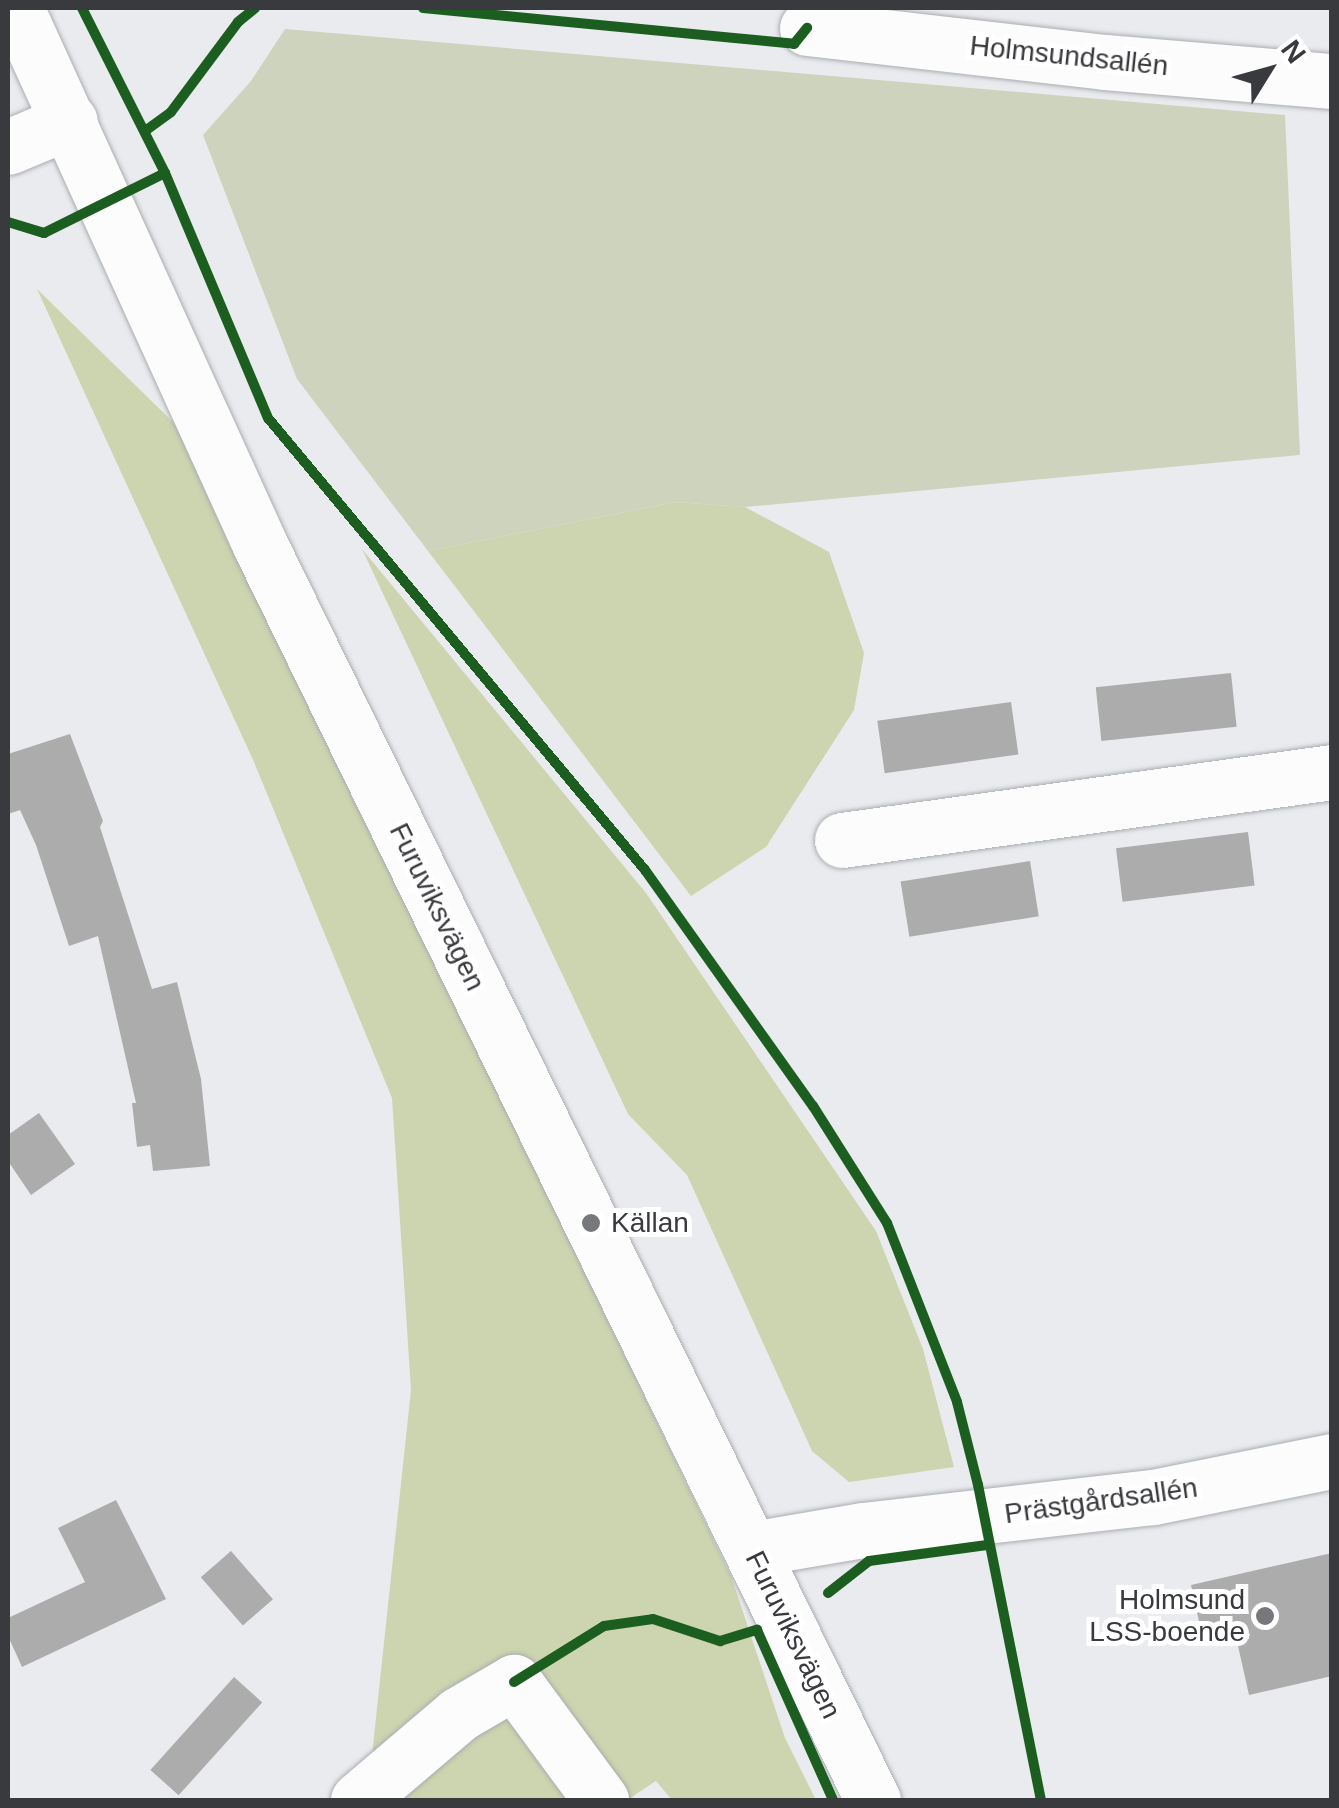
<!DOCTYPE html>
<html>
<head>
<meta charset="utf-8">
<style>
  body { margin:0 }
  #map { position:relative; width:1339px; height:1808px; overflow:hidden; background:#e9ebef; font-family:Arial,sans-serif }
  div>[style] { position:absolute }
  .green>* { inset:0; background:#cdd3bc }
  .forest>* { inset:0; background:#ccd5af }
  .building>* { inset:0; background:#acacac; transform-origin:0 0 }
  .roads { filter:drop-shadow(0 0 2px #abadb0) drop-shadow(0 0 2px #abadb0) }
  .minor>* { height:55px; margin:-27.5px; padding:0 27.5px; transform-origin:27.5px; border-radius:27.5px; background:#fcfcfd }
  .tertiary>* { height:55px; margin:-27.5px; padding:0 27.5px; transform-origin:27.5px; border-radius:27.5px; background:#fcfcfd }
  .secondary>* { height:55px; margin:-27.5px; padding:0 27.5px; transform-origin:27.5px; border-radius:27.5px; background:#fcfcfd }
  .cycleway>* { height:10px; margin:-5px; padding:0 5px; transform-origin:5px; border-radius:5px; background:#1b5e20 }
  .dots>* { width:28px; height:28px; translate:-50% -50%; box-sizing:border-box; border:5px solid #fff; border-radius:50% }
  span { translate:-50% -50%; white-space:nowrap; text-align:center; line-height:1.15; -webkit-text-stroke:10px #fff; paint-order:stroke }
  .street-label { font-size:28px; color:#393a3d }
  .poi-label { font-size:28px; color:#393a3d }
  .left { translate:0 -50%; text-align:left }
  .right { translate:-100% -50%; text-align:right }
  .frame { position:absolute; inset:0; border:10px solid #393a3d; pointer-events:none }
  .north { position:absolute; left:1219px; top:20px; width:100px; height:100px; -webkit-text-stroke:8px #fff; paint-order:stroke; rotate:53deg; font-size:28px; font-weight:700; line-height:40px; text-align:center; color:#393a3d }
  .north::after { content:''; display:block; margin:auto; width:35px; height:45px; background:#393a3d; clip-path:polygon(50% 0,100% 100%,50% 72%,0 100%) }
</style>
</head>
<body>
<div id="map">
  <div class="green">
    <i style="clip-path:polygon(285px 29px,1285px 115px,1300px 455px,745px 507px,675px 502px,428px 551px,297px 379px,203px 135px,251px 81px)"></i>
  </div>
  <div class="forest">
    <i style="clip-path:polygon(37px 289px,176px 425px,731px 1576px,785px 1738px,816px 1800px,672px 1800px,656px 1781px,627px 1800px,399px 1800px,370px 1774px,411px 1390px,392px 1098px,254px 762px)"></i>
    <i style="clip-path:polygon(675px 502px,745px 507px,829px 552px,864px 653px,854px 710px,766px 847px,691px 896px,428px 551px)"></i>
    <i style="clip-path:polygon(362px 549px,646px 893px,876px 1231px,923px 1349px,954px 1467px,849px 1482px,812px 1451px,687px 1175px,628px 1114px)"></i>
  </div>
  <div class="building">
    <i style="left:1231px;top:673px;width:54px;height:136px;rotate:84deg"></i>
    <i style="left:1011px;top:702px;width:53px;height:135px;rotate:82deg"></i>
    <i style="clip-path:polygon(70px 734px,103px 821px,100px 827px,152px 989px,177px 982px,201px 1079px,210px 1166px,153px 1171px,150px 1145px,137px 1147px,132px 1103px,136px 1103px,98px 936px,69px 946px,36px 845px,20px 810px,8px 814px,8px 754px)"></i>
    <i style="left:1248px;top:832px;width:54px;height:133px;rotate:83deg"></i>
    <i style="left:1030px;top:861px;width:56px;height:131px;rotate:81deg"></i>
    <i style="clip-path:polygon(39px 1113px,75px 1164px,31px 1195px,8px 1161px,8px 1135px)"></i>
    <i style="clip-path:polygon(116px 1500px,166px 1599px,22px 1667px,8px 1636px,8px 1618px,85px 1582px,58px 1528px)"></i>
    <i style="left:231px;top:1551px;width:64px;height:40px;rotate:49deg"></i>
    <i style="clip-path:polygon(1332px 1553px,1332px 1676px,1249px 1695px,1236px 1637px,1204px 1644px,1191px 1585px)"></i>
    <i style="left:234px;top:1677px;width:38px;height:125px;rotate:42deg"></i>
  </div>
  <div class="roads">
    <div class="minor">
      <i style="left:807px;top:28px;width:300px;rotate:6.5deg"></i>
      <i style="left:1105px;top:62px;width:228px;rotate:4.8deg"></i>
      <i style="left:842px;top:840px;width:495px;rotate:-7.9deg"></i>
      <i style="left:751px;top:1549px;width:114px;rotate:-9.6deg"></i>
      <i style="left:863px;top:1530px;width:292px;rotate:-6.5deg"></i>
      <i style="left:1153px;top:1497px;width:183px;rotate:-11.4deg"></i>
      <i style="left:358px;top:1800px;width:133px;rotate:-40.4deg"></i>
      <i style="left:459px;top:1714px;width:64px;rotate:-30.2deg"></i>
      <i style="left:514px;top:1682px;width:147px;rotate:53.6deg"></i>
    </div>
    <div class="tertiary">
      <i style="left:8px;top:147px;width:67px;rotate:-22.8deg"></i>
    </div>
    <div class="secondary">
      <i style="left:16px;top:8px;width:590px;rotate:65.56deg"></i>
      <i style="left:260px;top:545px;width:1397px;rotate:63.97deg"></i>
    </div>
  </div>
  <div class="cycleway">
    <i style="left:82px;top:8px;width:185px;rotate:63.3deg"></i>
    <i style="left:165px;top:173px;width:266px;rotate:67.2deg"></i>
    <i style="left:268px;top:418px;width:589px;rotate:50.17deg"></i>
    <i style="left:645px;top:870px;width:290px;rotate:54.6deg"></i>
    <i style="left:813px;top:1106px;width:138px;rotate:57.7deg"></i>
    <i style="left:887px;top:1223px;width:192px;rotate:68.6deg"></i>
    <i style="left:957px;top:1402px;width:86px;rotate:75.8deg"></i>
    <i style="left:978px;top:1485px;width:321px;rotate:78.7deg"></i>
    <i style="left:423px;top:8px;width:373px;rotate:5.5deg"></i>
    <i style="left:794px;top:44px;width:21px;rotate:-51deg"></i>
    <i style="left:145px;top:131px;width:32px;rotate:-36deg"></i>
    <i style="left:171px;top:112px;width:112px;rotate:-53.3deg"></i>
    <i style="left:238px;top:22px;width:22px;rotate:-39deg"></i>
    <i style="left:8px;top:222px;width:38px;rotate:17deg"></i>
    <i style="left:44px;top:233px;width:135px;rotate:-26.4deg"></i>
    <i style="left:828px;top:1593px;width:52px;rotate:-38deg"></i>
    <i style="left:869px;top:1561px;width:119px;rotate:-7.7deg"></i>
    <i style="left:514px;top:1682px;width:106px;rotate:-31.9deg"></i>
    <i style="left:604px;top:1626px;width:49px;rotate:-8.1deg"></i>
    <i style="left:653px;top:1619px;width:71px;rotate:18.2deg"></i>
    <i style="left:720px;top:1641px;width:39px;rotate:-17deg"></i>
    <i style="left:757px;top:1630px;width:186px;rotate:65.9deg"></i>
  </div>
  <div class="dots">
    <i style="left:591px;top:1223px;background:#77787b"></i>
    <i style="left:1265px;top:1616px;background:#77787b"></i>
  </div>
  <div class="street-label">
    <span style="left:1069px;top:56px;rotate:6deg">Holmsundsallén</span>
    <span style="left:437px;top:907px;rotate:64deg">Furuviksvägen</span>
    <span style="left:1101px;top:1501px;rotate:-8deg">Prästgårdsallén</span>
    <span style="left:793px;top:1635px;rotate:64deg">Furuviksvägen</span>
  </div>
  <div class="poi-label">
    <span class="left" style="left:611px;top:1223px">Källan</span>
    <span class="right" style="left:1245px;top:1616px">Holmsund<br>LSS-boende</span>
  </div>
  <div class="frame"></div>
  <div class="north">N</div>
</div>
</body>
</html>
